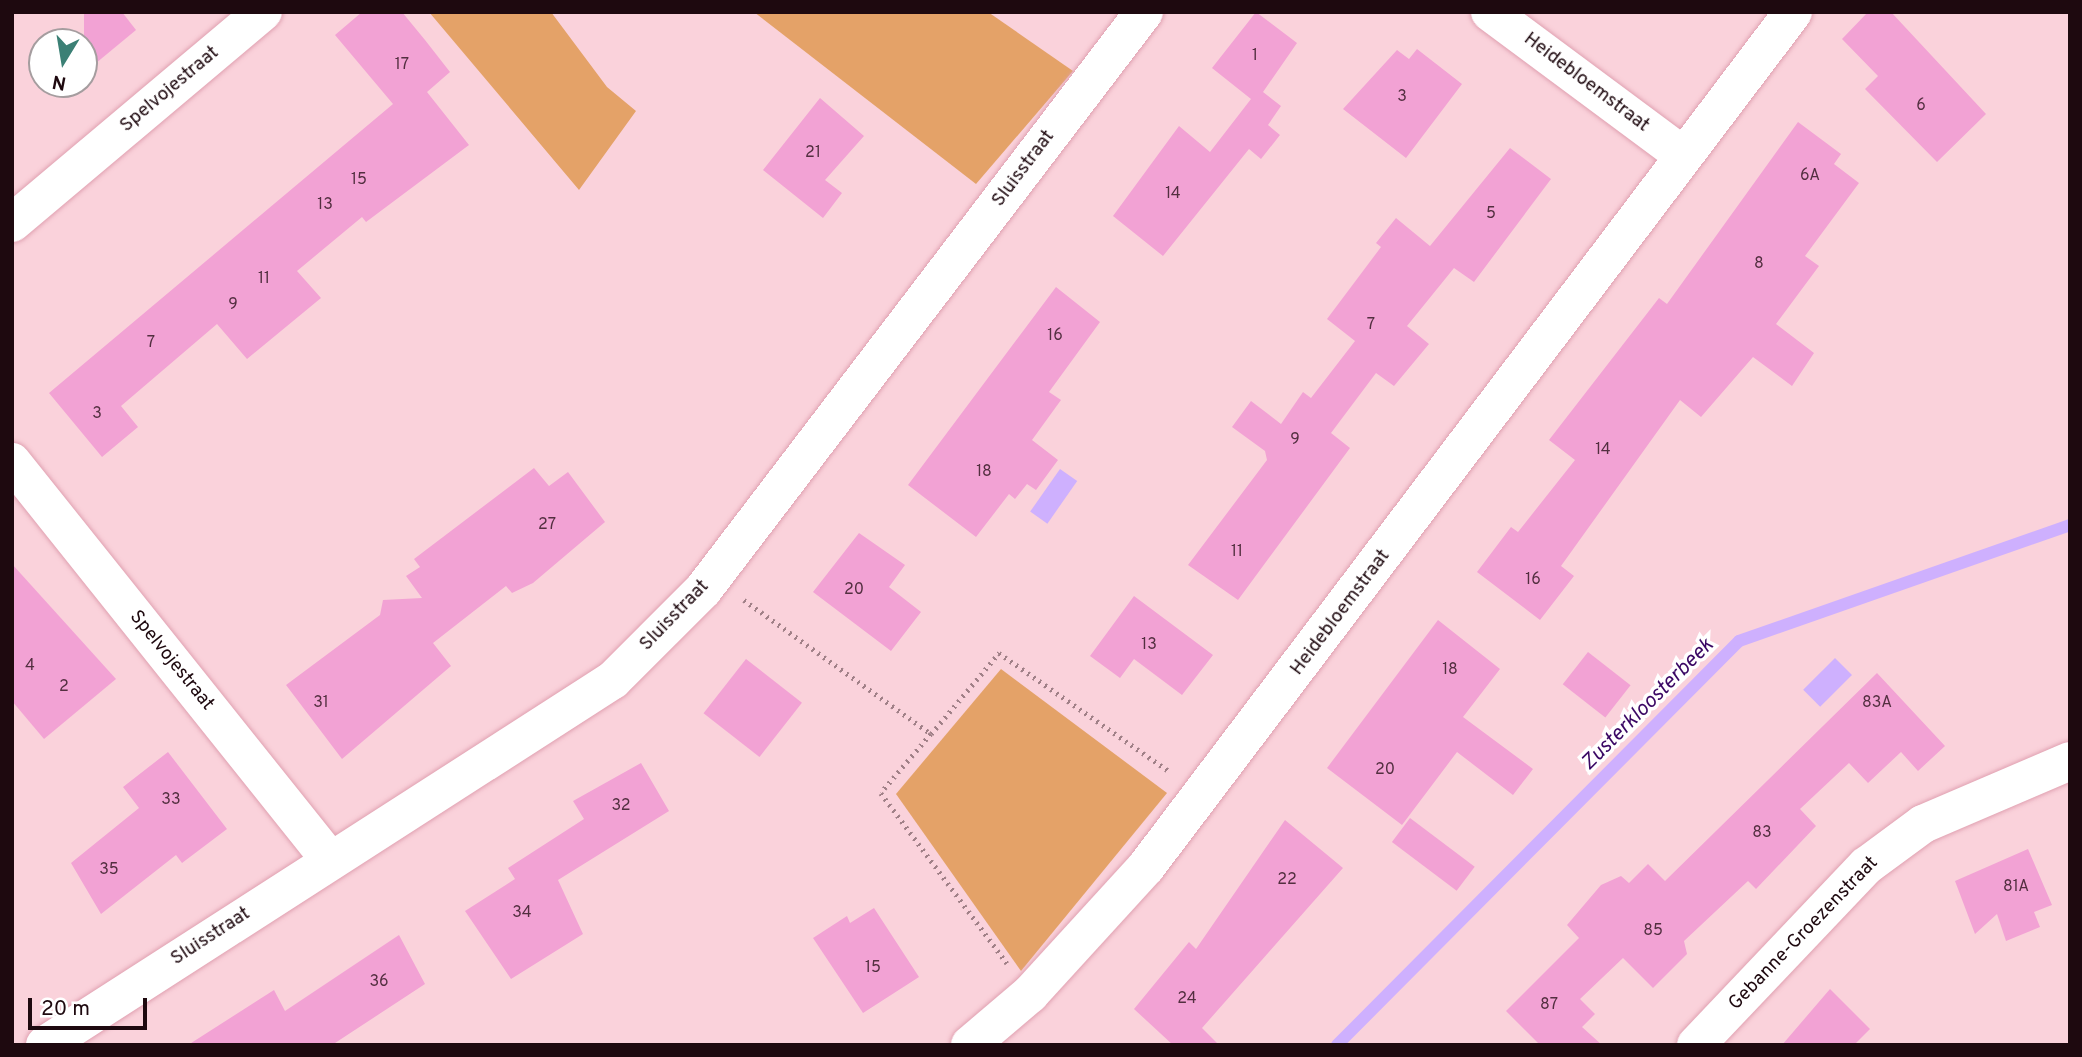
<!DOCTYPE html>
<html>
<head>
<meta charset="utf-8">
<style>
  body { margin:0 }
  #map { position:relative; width:2082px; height:1057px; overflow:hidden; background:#fad2db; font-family:Overpass,sans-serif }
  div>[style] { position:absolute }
  .green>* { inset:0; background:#e4a268 }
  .water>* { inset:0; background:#ceb0fe; transform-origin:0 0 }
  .stream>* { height:12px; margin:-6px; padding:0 6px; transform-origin:6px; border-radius:6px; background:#ceb0fe }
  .building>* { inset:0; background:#f2a2d4; transform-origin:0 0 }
  .path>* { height:4.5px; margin-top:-2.25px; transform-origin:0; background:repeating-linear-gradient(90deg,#a08087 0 2px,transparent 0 7px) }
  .roads { filter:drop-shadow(0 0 2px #e0a1b1) drop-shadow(0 0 2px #e0a1b1) }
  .street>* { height:38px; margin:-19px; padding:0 19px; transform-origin:19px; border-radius:19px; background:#fff }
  span { translate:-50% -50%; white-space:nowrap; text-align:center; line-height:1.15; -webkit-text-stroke:7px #fff; paint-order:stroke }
  .number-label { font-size:16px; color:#532f40 }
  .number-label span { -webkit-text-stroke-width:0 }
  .street-label { font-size:19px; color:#1e090f }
  .water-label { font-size:21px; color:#3a0764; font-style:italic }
  .frame { position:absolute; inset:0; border:14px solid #1e090f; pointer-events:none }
  .north { position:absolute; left:28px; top:28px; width:70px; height:70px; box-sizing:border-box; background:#fff; border:2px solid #a59d9f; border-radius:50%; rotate:191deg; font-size:19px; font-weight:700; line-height:28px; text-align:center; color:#1e090f }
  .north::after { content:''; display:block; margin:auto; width:24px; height:32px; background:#3b8075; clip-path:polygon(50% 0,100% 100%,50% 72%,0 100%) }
  .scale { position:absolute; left:28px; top:998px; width:119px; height:32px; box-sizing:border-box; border:4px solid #1e090f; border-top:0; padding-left:9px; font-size:21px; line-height:24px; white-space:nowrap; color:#1e090f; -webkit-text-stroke:5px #fff; paint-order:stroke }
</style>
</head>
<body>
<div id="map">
  <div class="green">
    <i style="clip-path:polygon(429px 12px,551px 12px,607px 87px,636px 111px,579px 190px)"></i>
    <i style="clip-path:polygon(754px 12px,988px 12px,1073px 71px,976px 184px)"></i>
    <i style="clip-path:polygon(1001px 669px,1167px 793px,1021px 971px,896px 794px)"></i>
  </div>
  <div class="water">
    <i style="left:1060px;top:469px;width:21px;height:52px;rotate:35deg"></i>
    <i style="left:1835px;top:658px;width:24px;height:45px;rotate:45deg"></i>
  </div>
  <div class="stream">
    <i style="left:1337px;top:1045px;width:570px;rotate:-45.14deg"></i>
    <i style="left:1739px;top:641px;width:351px;rotate:-19.3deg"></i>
  </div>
  <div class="building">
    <i style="clip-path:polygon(84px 12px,122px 12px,136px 30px,84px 73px)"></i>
    <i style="clip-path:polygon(362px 12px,402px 12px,425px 40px,450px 72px,427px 92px,469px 145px,366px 222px,362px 217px,297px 271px,321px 298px,247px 359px,217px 324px,121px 406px,138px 427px,102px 457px,49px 393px,393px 104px,335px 35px)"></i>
    <i style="clip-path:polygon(1256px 12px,1297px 43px,1263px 92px,1281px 106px,1268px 125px,1280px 135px,1261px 159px,1249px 149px,1163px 256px,1113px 216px,1179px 126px,1210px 152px,1251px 99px,1212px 68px)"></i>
    <i style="clip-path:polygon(1868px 12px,1891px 12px,1986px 114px,1937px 162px,1865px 89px,1878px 76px,1842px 39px)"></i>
    <i style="clip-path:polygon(1417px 49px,1462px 84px,1406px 158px,1343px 109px,1397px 50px,1409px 59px)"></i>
    <i style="clip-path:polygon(820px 98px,864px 136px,825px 180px,842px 193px,823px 218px,763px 170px)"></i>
    <i style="clip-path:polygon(1798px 122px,1841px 154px,1834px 164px,1859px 183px,1805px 256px,1819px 266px,1776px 324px,1814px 353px,1792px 386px,1753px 357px,1701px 417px,1680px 400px,1561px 566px,1574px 576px,1540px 620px,1477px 572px,1511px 527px,1518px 532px,1575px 460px,1549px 440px,1659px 298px,1667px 304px)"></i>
    <i style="clip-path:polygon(1510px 148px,1551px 179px,1474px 282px,1454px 268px,1407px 326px,1429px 344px,1394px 386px,1376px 373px,1331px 433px,1350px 448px,1238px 600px,1188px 565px,1267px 460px,1265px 451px,1232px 427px,1251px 401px,1281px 424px,1303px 392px,1311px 398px,1355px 341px,1327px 319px,1381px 247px,1376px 243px,1396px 218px,1430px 246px)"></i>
    <i style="clip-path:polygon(1056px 287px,1100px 322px,1049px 392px,1061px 400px,1032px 440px,1058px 460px,1036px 490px,1027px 484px,1015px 499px,1009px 494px,976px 537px,908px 485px)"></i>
    <i style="clip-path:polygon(534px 468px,549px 486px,568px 472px,605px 522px,533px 583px,512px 593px,506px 586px,433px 643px,451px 666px,342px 759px,286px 685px,380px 615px,383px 600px,422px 598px,406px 576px,420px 567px,414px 559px)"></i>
    <i style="clip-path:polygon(859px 533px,905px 565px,889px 587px,921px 612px,891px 651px,813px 592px)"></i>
    <i style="clip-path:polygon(12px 564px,116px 679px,44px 739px,12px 701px)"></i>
    <i style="clip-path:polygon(1134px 596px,1213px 655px,1182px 695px,1134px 659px,1120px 678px,1090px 656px)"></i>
    <i style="clip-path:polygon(1438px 620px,1500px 669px,1463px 717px,1533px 769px,1513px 795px,1457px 752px,1402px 825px,1327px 768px)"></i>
    <i style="left:1588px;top:652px;width:54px;height:41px;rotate:38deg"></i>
    <i style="left:746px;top:659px;width:71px;height:69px;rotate:38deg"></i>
    <i style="clip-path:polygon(1877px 673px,1945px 746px,1918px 771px,1901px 752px,1868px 783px,1849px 763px,1800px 809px,1816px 826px,1756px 889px,1748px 881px,1684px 941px,1687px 954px,1653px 988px,1623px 958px,1580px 999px,1595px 1014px,1582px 1027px,1602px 1045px,1540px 1045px,1506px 1011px,1579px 938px,1567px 925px,1601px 885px,1621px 876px,1629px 883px,1648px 864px,1665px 881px)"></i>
    <i style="clip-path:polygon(168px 752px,227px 829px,182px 863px,176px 855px,101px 914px,71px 863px,139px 808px,123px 787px)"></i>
    <i style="clip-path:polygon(641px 763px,669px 811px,558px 880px,583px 934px,511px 979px,465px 911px,515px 879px,508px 868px,584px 819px,573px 801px)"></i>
    <i style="left:1410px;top:818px;width:81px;height:30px;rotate:37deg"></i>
    <i style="clip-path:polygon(1285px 820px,1343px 868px,1202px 1028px,1219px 1045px,1173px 1045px,1134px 1009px,1189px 942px,1196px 949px)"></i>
    <i style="clip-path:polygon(2028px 849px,2052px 905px,2034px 912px,2040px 927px,2006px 941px,1997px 914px,1975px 934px,1955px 881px)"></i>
    <i style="clip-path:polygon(874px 908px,919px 977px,863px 1013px,813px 938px,847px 916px,850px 923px)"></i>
    <i style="clip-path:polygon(399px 935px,425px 984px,332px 1045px,188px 1045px,274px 990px,285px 1011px)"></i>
    <i style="clip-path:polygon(1830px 989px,1870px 1029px,1854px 1045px,1782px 1045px)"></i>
  </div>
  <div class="path">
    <i style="left:744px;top:600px;width:230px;rotate:35.6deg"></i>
    <i style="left:931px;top:734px;width:106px;rotate:-50deg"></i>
    <i style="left:999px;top:653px;width:208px;rotate:34.8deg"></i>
    <i style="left:931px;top:734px;width:77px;rotate:130.3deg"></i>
    <i style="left:881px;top:793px;width:212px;rotate:53.5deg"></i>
  </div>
  <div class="roads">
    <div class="street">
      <i style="left:1490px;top:12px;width:238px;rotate:36.6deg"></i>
      <i style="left:12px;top:223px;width:328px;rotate:-40.1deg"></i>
      <i style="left:12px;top:462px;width:509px;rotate:51.38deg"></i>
      <i style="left:45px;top:1045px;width:675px;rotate:-32.73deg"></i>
      <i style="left:613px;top:680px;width:127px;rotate:-45deg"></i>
      <i style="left:703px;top:590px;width:727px;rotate:-52.66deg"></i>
      <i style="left:970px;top:1045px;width:79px;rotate:-40.4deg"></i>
      <i style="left:1030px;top:994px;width:172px;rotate:-47.6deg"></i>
      <i style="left:1146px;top:867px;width:1072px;rotate:-52.88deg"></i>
      <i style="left:1696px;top:1045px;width:247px;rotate:-46.5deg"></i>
      <i style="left:1866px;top:866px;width:71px;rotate:-36.4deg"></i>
      <i style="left:1923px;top:824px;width:160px;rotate:-23.2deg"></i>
    </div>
  </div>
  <div class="number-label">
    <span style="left:1255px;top:56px">1</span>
    <span style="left:402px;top:65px">17</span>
    <span style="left:1402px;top:97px">3</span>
    <span style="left:1921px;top:106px">6</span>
    <span style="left:813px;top:153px">21</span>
    <span style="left:1810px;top:176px">6A</span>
    <span style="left:359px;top:180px">15</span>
    <span style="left:1173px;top:194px">14</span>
    <span style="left:325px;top:205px">13</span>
    <span style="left:1491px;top:214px">5</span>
    <span style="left:1759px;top:264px">8</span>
    <span style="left:264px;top:279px">11</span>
    <span style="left:233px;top:305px">9</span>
    <span style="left:1371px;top:325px">7</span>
    <span style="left:1055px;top:336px">16</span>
    <span style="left:151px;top:343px">7</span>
    <span style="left:97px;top:414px">3</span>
    <span style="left:1295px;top:440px">9</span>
    <span style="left:1603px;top:450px">14</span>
    <span style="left:984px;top:472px">18</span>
    <span style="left:547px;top:525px">27</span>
    <span style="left:1237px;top:552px">11</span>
    <span style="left:1533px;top:580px">16</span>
    <span style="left:854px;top:590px">20</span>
    <span style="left:1149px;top:645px">13</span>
    <span style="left:30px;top:666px">4</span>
    <span style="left:1450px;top:670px">18</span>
    <span style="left:64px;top:687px">2</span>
    <span style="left:321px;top:703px">31</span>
    <span style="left:1877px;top:703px">83A</span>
    <span style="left:1385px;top:770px">20</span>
    <span style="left:171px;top:800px">33</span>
    <span style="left:621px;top:806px">32</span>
    <span style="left:1762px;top:833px">83</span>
    <span style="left:109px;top:870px">35</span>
    <span style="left:1287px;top:880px">22</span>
    <span style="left:2016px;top:887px">81A</span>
    <span style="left:522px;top:913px">34</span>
    <span style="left:1653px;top:931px">85</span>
    <span style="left:873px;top:968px">15</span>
    <span style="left:379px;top:982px">36</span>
    <span style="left:1187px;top:999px">24</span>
    <span style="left:1549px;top:1005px">87</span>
  </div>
  <div class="street-label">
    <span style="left:1586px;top:83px;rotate:37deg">Heidebloemstraat</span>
    <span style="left:170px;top:90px;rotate:-40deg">Spelvojestraat</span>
    <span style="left:1024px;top:169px;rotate:-53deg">Sluisstraat</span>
    <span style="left:1341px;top:613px;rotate:-53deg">Heidebloemstraat</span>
    <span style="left:675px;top:616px;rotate:-46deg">Sluisstraat</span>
    <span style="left:171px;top:661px;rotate:51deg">Spelvojestraat</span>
    <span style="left:1804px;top:934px;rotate:-46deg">Gebanne-Groezenstraat</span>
    <span style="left:211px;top:937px;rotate:-33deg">Sluisstraat</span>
  </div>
  <div class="water-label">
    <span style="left:1648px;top:705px;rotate:-45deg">Zusterkloosterbeek</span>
  </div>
  <div class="frame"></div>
  <div class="north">N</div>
  <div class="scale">20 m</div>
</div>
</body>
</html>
